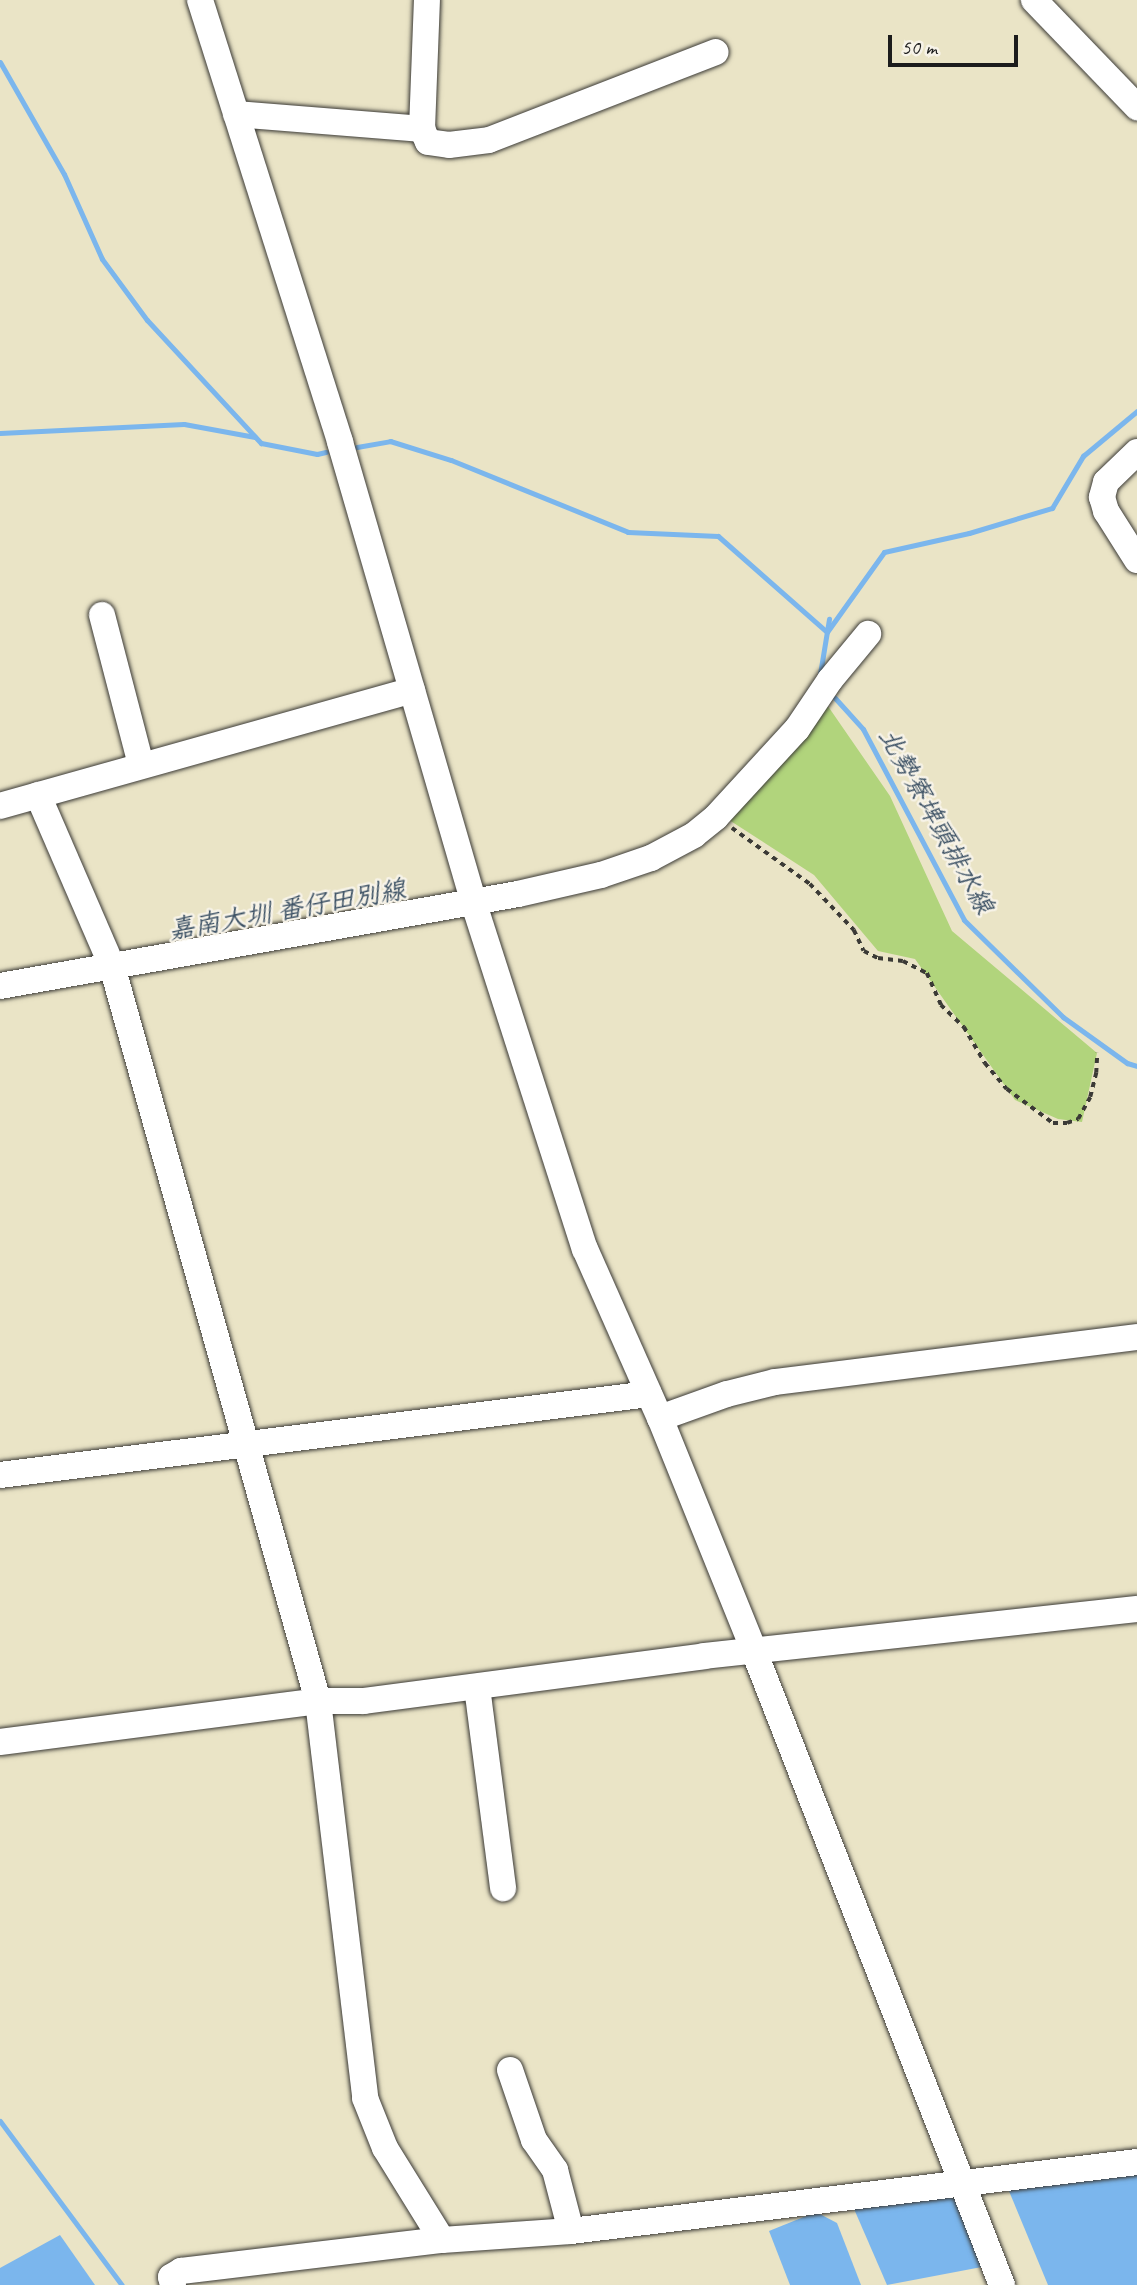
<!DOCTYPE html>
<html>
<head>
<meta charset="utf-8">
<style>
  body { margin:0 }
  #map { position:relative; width:1137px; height:2285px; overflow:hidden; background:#eae4c6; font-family:Caveat,"LXGW WenKai TC",sans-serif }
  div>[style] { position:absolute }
  .green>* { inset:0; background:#b1d47c }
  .water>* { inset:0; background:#7bb6ed }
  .stream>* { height:5px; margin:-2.5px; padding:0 2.5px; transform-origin:2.5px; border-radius:2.5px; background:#7bb6ed }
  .path>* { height:3.5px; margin-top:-1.75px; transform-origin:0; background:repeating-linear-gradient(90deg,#3b3a36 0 5px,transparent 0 10px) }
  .roads { filter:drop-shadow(0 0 2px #3b3a36) drop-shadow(0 0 2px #3b3a36) }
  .minor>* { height:26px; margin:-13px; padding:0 13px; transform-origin:13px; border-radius:13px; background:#fff }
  span { translate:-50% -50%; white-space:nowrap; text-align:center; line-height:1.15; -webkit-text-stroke:5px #f7f3e8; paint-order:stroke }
  .water-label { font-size:26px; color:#3d5265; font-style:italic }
  .scale { position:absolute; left:888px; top:35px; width:130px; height:32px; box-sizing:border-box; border:4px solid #1c1c1c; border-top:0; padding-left:9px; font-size:21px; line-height:24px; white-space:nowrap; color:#1c1c1c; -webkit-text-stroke:5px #f7f3e8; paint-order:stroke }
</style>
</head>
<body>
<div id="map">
  <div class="green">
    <i style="clip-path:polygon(823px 699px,890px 796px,952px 931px,1097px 1053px,1082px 1122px,1058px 1119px,1015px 1100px,915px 959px,878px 951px,814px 875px,726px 818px)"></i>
  </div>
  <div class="water">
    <i style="clip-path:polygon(1137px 2159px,1137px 2285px,1048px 2285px,1004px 2179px)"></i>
    <i style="clip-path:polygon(961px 2186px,987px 2266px,887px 2285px,851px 2202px)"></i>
    <i style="clip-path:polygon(816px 2212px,837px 2223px,861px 2285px,790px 2285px,769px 2231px)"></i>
    <i style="clip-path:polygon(60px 2235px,95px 2285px,0 2285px,0 2268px)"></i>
  </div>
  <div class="stream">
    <i style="left:0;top:62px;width:129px;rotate:60.3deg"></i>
    <i style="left:64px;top:174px;width:93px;rotate:65.9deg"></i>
    <i style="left:102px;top:259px;width:76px;rotate:53.6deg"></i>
    <i style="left:147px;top:320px;width:168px;rotate:47.2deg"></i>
    <i style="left:261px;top:443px;width:57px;rotate:11.1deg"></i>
    <i style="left:317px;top:454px;width:9px;rotate:-13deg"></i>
    <i style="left:0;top:433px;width:184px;rotate:-2.8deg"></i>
    <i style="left:184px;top:424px;width:72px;rotate:10.4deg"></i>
    <i style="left:357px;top:447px;width:34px;rotate:-10deg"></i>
    <i style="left:390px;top:441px;width:64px;rotate:17.3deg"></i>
    <i style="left:451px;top:460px;width:191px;rotate:22.1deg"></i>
    <i style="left:628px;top:532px;width:90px;rotate:2.5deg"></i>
    <i style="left:718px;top:536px;width:145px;rotate:41.4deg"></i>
    <i style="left:827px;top:632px;width:98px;rotate:-54.5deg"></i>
    <i style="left:884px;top:552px;width:87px;rotate:-12.6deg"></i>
    <i style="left:969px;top:533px;width:87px;rotate:-16.8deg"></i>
    <i style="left:1052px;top:508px;width:61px;rotate:-59.2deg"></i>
    <i style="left:1083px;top:456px;width:70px;rotate:-39.8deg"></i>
    <i style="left:820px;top:674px;width:56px;rotate:-80.7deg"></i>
    <i style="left:835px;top:698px;width:42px;rotate:47.9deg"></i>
    <i style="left:863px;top:729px;width:216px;rotate:62.1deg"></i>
    <i style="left:964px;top:920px;width:139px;rotate:44.4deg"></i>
    <i style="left:1063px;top:1017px;width:79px;rotate:35.7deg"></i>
    <i style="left:1127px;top:1063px;width:10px;rotate:17deg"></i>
    <i style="left:0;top:2121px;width:204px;rotate:53.4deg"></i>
  </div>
  <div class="path">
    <i style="left:732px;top:828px;width:96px;rotate:35.7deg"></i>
    <i style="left:810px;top:884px;width:64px;rotate:46.3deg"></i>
    <i style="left:854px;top:930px;width:23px;rotate:65deg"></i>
    <i style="left:864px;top:951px;width:16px;rotate:27deg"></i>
    <i style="left:878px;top:958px;width:25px;rotate:7deg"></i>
    <i style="left:903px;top:961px;width:27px;rotate:27deg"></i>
    <i style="left:927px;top:973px;width:35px;rotate:66deg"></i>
    <i style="left:941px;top:1005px;width:32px;rotate:44deg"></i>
    <i style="left:964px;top:1027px;width:42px;rotate:59.7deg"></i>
    <i style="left:985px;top:1063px;width:34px;rotate:50deg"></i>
    <i style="left:1007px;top:1089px;width:57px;rotate:36.5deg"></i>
    <i style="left:1053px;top:1123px;width:14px"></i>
    <i style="left:1067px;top:1123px;width:12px;rotate:-20deg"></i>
    <i style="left:1078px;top:1119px;width:25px;rotate:-61deg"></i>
    <i style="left:1090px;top:1097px;width:25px;rotate:-76deg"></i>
    <i style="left:1096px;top:1073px;width:20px;rotate:-87deg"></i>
  </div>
  <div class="roads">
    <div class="minor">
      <i style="left:200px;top:0;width:464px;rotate:72.4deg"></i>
      <i style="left:340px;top:442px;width:478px;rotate:73.8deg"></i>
      <i style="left:473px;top:901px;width:366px;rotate:72.2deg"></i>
      <i style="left:585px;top:1249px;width:185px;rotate:66.1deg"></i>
      <i style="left:660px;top:1418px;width:251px;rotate:68deg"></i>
      <i style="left:754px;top:1651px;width:681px;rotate:68.64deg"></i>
      <i style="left:1034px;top:0;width:149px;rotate:46.1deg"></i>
      <i style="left:236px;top:114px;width:187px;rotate:4.6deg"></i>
      <i style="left:422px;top:129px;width:129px;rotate:-87.8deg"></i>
      <i style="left:422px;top:129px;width:14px;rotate:65deg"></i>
      <i style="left:428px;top:142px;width:21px;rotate:8deg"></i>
      <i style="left:449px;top:145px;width:40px;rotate:-7.1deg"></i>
      <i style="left:489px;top:140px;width:243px;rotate:-21.2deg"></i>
      <i style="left:1137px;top:452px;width:43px;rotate:135.9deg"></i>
      <i style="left:1106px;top:482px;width:16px;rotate:105deg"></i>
      <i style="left:1102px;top:497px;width:15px;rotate:74deg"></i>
      <i style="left:1106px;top:511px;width:58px;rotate:57.7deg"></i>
      <i style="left:102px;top:615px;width:155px;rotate:75.4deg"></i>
      <i style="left:38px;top:795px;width:186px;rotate:66.6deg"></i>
      <i style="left:112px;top:966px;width:763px;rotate:74.34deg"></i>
      <i style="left:318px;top:1701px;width:400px;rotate:83.2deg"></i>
      <i style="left:365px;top:2098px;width:54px;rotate:68.2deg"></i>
      <i style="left:385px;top:2148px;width:108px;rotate:58.2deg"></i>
      <i style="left:0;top:806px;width:428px;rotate:-15.7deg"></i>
      <i style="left:0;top:986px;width:526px;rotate:-10.07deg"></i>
      <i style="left:518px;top:894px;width:85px;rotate:-12.9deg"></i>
      <i style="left:601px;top:875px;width:53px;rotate:-18.8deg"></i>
      <i style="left:651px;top:858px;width:49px;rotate:-28.1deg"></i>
      <i style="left:694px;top:835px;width:28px;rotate:-39deg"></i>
      <i style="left:716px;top:817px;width:120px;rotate:-47.4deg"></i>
      <i style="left:797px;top:729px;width:59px;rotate:-56deg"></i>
      <i style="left:830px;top:680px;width:60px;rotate:-50.4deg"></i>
      <i style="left:660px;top:1418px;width:71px;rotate:-19.7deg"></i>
      <i style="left:727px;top:1394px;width:49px;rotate:-14deg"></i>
      <i style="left:775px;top:1382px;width:365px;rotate:-7.1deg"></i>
      <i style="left:0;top:1475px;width:654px;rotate:-7.11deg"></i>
      <i style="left:477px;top:1687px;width:203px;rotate:82.6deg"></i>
      <i style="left:0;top:1742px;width:321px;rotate:-7.3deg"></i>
      <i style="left:318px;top:1701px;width:46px"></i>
      <i style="left:364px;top:1701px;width:343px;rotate:-7.5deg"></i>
      <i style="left:704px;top:1656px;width:436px;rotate:-6.2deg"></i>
      <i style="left:510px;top:2070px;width:74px;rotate:71.1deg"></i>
      <i style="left:534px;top:2140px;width:37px;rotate:55deg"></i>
      <i style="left:555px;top:2170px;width:63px;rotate:75.3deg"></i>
      <i style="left:173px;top:2285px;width:8px;rotate:-104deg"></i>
      <i style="left:171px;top:2277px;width:12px;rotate:-31deg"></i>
      <i style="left:181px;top:2271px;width:263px;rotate:-6.8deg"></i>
      <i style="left:442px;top:2240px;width:129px;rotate:-4deg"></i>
      <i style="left:571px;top:2231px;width:570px;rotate:-6.95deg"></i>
    </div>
  </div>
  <div class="water-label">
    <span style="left:936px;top:821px;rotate:61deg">北勢寮埤頭排水線</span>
    <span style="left:287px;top:910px;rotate:-10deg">嘉南大圳 番仔田別線</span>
  </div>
  <div class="scale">50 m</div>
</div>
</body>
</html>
